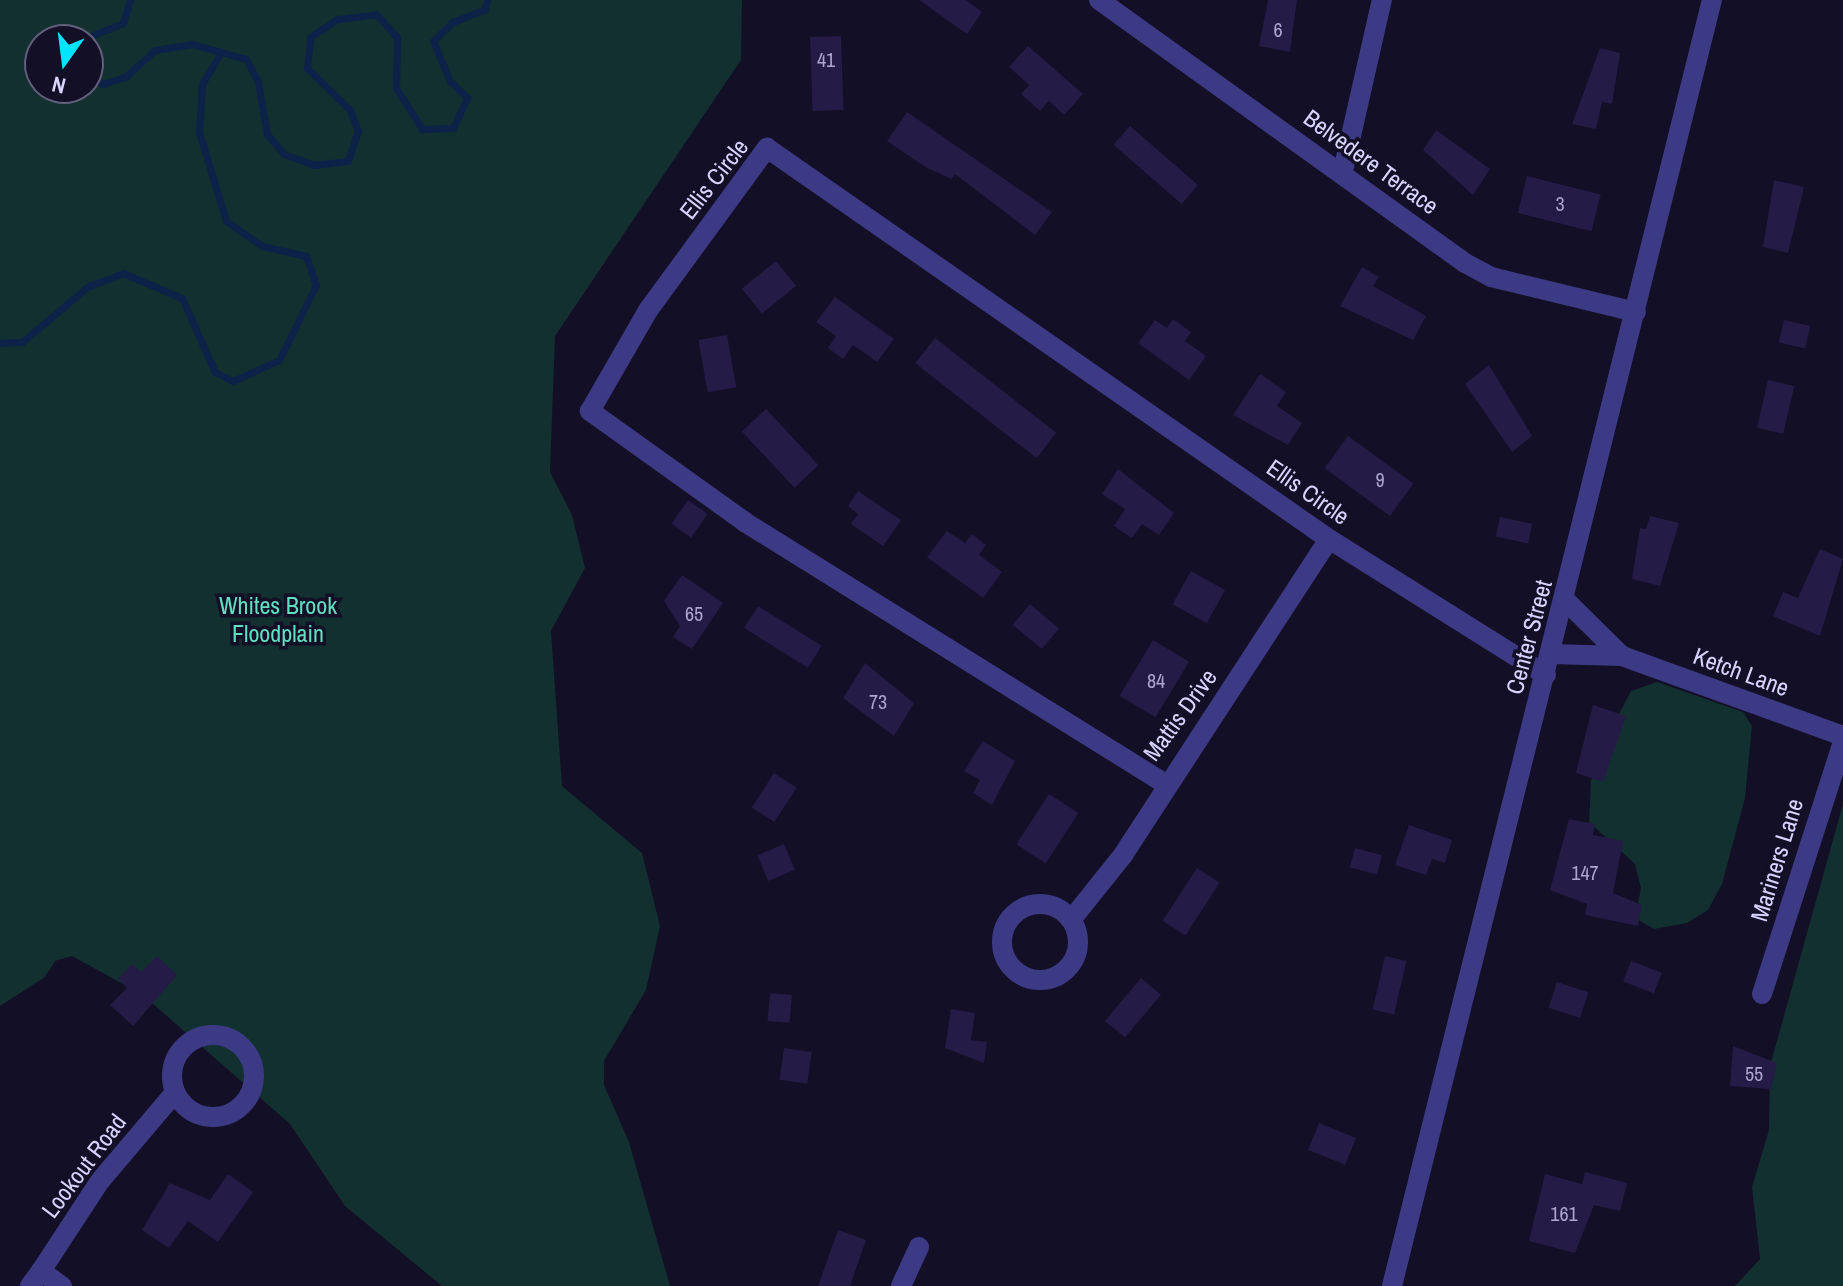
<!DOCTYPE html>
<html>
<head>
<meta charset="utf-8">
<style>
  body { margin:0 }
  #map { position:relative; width:1843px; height:1286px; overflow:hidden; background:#130f26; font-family:"Archivo Narrow",sans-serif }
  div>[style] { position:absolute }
  .green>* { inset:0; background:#12302f }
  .stream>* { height:7px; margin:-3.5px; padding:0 3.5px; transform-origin:3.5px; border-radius:3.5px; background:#0c2248 }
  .building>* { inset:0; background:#241b47; transform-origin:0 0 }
  .minor>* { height:20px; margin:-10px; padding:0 10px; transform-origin:10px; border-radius:10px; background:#3d3a85 }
  .minor>.ring { margin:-10px; padding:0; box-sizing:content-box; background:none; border:20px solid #3d3a85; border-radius:50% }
  .tertiary>* { height:20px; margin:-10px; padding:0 10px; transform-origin:10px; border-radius:10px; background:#3d3a85 }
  span { translate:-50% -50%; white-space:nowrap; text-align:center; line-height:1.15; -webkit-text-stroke:7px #130f26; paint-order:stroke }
  .number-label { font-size:20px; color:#aca6d1 }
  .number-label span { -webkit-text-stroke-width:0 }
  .street-label { font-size:24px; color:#d9d4ff }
  .park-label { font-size:24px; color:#5fe0c0 }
  .north { position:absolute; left:24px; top:24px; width:80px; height:80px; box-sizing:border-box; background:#130f26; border:2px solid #625e7d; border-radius:50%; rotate:194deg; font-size:22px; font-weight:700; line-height:32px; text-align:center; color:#d9d4ff }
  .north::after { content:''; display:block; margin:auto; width:28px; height:36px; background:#00e5ff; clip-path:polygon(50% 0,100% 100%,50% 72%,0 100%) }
</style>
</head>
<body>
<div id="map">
  <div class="green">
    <i style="clip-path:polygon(evenodd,0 0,742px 0,741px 60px,555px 336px,550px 472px,572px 515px,585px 568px,551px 631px,562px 786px,642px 853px,660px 926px,646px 990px,604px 1061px,604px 1085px,629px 1142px,670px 1286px,442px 1286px,345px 1206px,290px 1124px,143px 995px,72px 956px,55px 961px,45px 977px,0 1006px,0 0,40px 40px,88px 40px,88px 88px,40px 88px,40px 40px)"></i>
    <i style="clip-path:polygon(1657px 682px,1743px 712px,1752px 726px,1745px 798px,1722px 884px,1708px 910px,1687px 923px,1654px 929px,1635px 918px,1641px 888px,1635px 864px,1589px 822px,1591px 781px,1612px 727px,1631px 691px)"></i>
    <i style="clip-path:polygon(1843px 804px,1843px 1286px,1735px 1286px,1760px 1259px,1752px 1187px,1769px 1130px,1770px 1066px)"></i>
  </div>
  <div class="stream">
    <i style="left:81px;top:40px;width:45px;rotate:-22deg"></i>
    <i style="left:123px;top:23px;width:24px;rotate:-73deg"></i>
    <i style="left:88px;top:77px;width:17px;rotate:25deg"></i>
    <i style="left:103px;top:84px;width:23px;rotate:-18deg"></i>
    <i style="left:125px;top:77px;width:40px;rotate:-42deg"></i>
    <i style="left:155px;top:50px;width:37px;rotate:-9deg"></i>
    <i style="left:192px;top:44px;width:30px;rotate:15deg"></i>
    <i style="left:0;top:343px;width:22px;rotate:-3deg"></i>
    <i style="left:22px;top:342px;width:85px;rotate:-40.2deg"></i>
    <i style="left:87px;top:287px;width:39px;rotate:-21deg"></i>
    <i style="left:123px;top:273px;width:64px;rotate:23deg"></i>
    <i style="left:182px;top:298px;width:81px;rotate:66deg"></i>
    <i style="left:215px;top:372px;width:20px;rotate:27deg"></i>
    <i style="left:233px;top:381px;width:51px;rotate:-24.5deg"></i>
    <i style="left:279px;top:360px;width:84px;rotate:-63.7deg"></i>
    <i style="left:316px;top:285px;width:31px;rotate:-109deg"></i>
    <i style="left:306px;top:256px;width:45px;rotate:-167.2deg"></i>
    <i style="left:262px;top:246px;width:44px;rotate:-145.2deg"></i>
    <i style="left:226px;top:221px;width:93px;rotate:-106.9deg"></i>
    <i style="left:199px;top:132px;width:48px;rotate:-86.4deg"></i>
    <i style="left:202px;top:84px;width:37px;rotate:-59deg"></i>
    <i style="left:221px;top:52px;width:26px;rotate:16deg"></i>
    <i style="left:246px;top:59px;width:26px;rotate:62deg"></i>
    <i style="left:258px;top:82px;width:53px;rotate:80.2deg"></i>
    <i style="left:267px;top:134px;width:26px;rotate:50deg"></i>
    <i style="left:284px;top:154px;width:32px;rotate:20deg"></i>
    <i style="left:314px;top:165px;width:34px;rotate:-7deg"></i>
    <i style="left:348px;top:161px;width:32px;rotate:-72deg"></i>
    <i style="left:358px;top:131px;width:22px;rotate:-111deg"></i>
    <i style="left:350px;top:110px;width:60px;rotate:-135.7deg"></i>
    <i style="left:307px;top:68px;width:31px;rotate:-84deg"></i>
    <i style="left:310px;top:37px;width:33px;rotate:-33deg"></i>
    <i style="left:338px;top:19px;width:38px;rotate:-7deg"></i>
    <i style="left:376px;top:14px;width:31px;rotate:48deg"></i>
    <i style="left:397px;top:37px;width:51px;rotate:91.1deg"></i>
    <i style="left:396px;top:88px;width:49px;rotate:57.6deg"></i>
    <i style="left:422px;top:129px;width:31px;rotate:-2deg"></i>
    <i style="left:453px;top:128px;width:33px;rotate:-65deg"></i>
    <i style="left:467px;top:98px;width:24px;rotate:-135deg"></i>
    <i style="left:450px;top:81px;width:43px;rotate:-113deg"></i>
    <i style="left:433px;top:41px;width:28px;rotate:-44deg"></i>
    <i style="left:453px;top:22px;width:35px;rotate:-22deg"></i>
    <i style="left:485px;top:9px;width:9px;rotate:-77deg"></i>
  </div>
  <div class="building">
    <i style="clip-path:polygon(919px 0,966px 0,982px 12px,967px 34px)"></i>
    <i style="clip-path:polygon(1268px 0,1297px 0,1290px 52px,1259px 46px)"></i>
    <i style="left:841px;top:36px;width:74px;height:31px;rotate:88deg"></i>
    <i style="clip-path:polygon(1028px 46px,1083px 94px,1064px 115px,1049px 101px,1040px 111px,1021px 94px,1029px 85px,1009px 67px)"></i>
    <i style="clip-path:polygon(1600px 48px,1620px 53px,1612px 104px,1602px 102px,1596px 129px,1572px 124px)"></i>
    <i style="clip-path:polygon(907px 112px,1052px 212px,1035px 235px,955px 174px,952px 179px,927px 168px,887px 141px)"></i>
    <i style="left:1130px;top:126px;width:90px;height:25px;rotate:41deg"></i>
    <i style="clip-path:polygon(1436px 130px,1490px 169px,1473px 195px,1423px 150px)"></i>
    <i style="left:1527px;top:176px;width:76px;height:38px;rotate:14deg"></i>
    <i style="clip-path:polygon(1774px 180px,1804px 187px,1788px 253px,1763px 247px)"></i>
    <i style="left:776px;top:261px;width:32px;height:44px;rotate:51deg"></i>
    <i style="clip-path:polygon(1362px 267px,1379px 277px,1373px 286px,1426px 316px,1413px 340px,1340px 306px)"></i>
    <i style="clip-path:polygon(835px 297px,894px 339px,877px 362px,853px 345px,843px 359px,828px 348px,836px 336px,816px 322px)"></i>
    <i style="clip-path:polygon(1173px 319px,1191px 332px,1185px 341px,1206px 356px,1189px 380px,1138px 343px,1155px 320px,1167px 328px)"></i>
    <i style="left:1784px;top:320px;width:27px;height:23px;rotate:13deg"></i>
    <i style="left:727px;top:335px;width:53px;height:29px;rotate:80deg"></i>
    <i style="left:935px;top:338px;width:154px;height:32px;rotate:38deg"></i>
    <i style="clip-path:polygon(1489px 365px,1532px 436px,1512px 452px,1465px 384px)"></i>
    <i style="clip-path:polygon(1260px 374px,1286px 392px,1277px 406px,1302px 423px,1288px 445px,1233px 415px)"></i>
    <i style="left:1768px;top:380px;width:27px;height:49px;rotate:13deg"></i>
    <i style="left:766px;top:409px;width:77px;height:33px;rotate:47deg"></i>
    <i style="left:1348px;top:436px;width:81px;height:40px;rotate:36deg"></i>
    <i style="clip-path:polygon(1118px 469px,1174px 513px,1159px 535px,1142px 524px,1132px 538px,1114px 526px,1125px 509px,1102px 494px)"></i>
    <i style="clip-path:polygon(858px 491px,901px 520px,883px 546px,851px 524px,858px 514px,848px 506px)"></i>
    <i style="left:688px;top:500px;width:24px;height:29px;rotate:35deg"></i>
    <i style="clip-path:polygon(1650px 516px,1679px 523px,1660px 586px,1632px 579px,1640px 528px,1646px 529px)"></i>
    <i style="left:1500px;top:517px;width:33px;height:20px;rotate:12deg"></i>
    <i style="clip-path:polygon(947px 531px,965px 543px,972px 534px,986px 545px,979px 555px,1002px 572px,983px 598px,927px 557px)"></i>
    <i style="clip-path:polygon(1820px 549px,1843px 559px,1820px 636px,1773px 616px,1783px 592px,1798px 598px)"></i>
    <i style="left:1191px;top:571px;width:39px;height:38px;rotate:29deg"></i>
    <i style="clip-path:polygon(682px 575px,723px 603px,692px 649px,673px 637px,680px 626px,664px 601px)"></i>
    <i style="left:1030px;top:604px;width:38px;height:27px;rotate:40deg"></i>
    <i style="left:758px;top:606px;width:75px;height:26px;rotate:32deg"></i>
    <i style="left:1153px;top:640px;width:42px;height:65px;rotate:31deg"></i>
    <i style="clip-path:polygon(865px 663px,914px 703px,894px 736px,843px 698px)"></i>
    <i style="clip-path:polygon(1593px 705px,1626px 716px,1603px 782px,1576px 773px)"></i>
    <i style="clip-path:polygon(983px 741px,1015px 761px,992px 805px,973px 793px,980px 780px,964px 771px)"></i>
    <i style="left:774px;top:773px;width:27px;height:41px;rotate:33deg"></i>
    <i style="left:1049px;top:794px;width:35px;height:60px;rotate:33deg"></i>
    <i style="clip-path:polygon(1569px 819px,1595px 824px,1593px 835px,1623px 841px,1613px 893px,1642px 905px,1638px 926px,1585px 915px,1587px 904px,1550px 890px)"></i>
    <i style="clip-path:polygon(1409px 825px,1452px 840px,1445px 863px,1432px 859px,1426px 875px,1395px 865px)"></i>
    <i style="left:784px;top:844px;width:28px;height:29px;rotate:67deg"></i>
    <i style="left:1355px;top:848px;width:28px;height:20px;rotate:15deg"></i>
    <i style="left:1197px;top:868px;width:27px;height:63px;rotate:33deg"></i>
    <i style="clip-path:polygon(157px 956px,177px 975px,133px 1026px,110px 1005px,127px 988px,118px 979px,132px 964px,141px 972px)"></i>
    <i style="left:1385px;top:956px;width:22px;height:55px;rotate:13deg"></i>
    <i style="left:1631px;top:961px;width:33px;height:22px;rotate:21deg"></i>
    <i style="left:1141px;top:978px;width:26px;height:56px;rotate:40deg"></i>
    <i style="left:1557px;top:982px;width:33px;height:27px;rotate:18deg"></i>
    <i style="left:770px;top:993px;width:22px;height:28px;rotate:5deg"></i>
    <i style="clip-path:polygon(951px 1009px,975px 1013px,971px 1040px,987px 1042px,984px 1063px,945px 1048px)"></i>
    <i style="clip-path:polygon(1733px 1046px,1777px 1063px,1771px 1089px,1730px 1086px)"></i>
    <i style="left:784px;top:1048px;width:28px;height:32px;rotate:8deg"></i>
    <i style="left:1319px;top:1123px;width:40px;height:29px;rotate:22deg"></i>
    <i style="clip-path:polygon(1585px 1172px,1627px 1183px,1620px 1211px,1594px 1205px,1575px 1253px,1529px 1241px,1545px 1174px,1582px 1184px)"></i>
    <i style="clip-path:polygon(228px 1174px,253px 1192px,218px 1242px,188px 1221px,169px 1248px,142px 1230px,170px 1183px,210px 1200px)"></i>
    <i style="clip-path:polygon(838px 1230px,866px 1240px,850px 1286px,818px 1286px)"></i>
  </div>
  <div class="minor">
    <i style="left:1099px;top:0;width:451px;rotate:35.7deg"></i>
    <i style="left:1465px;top:263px;width:30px;rotate:28deg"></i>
    <i style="left:1491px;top:277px;width:149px;rotate:13.6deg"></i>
    <i style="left:1343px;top:171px;width:175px;rotate:-77.2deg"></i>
    <i style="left:1565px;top:600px;width:80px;rotate:44.5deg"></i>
    <i style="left:1551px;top:654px;width:71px;rotate:1.6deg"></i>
    <i style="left:1622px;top:656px;width:235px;rotate:19.9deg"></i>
    <i style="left:1164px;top:783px;width:494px;rotate:-148.1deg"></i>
    <i style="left:745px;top:522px;width:191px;rotate:-144.4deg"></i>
    <i style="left:590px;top:411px;width:118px;rotate:-60deg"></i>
    <i style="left:649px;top:309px;width:200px;rotate:-53.8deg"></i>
    <i style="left:767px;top:148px;width:685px;rotate:34.83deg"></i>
    <i style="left:1329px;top:539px;width:256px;rotate:32.1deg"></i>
    <i class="ring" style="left:1002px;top:904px;width:56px;height:56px"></i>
    <i style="left:1071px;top:920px;width:83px;rotate:-51.3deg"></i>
    <i style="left:1123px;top:855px;width:377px;rotate:-56.9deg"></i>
    <i style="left:1762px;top:994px;width:265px;rotate:-72.2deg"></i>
    <i class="ring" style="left:172px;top:1035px;width:62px;height:62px"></i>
    <i style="left:41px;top:1271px;width:108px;rotate:-56.8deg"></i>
    <i style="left:100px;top:1181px;width:113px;rotate:-49.7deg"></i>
    <i style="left:30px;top:1286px;width:19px;rotate:-54deg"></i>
    <i style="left:41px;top:1271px;width:26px;rotate:36deg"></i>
    <i style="left:901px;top:1286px;width:43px;rotate:-65.2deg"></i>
  </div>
  <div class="tertiary">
    <i style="left:1392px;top:1286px;width:1325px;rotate:-76.03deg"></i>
  </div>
  <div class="number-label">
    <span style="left:1278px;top:29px">6</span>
    <span style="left:826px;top:59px">41</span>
    <span style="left:1560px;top:203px">3</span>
    <span style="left:1380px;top:479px">9</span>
    <span style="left:694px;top:613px">65</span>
    <span style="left:1156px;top:680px">84</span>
    <span style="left:878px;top:701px">73</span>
    <span style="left:1585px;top:872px">147</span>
    <span style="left:1754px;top:1073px">55</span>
    <span style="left:1564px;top:1213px">161</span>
  </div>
  <div class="street-label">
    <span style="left:1371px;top:162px;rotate:36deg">Belvedere Terrace</span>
    <span style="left:714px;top:179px;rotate:-52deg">Ellis Circle</span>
    <span style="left:1308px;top:492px;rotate:35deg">Ellis Circle</span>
    <span style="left:1529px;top:637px;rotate:-75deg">Center Street</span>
    <span style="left:1741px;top:672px;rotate:20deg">Ketch Lane</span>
    <span style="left:1180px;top:715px;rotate:-54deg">Mattis Drive</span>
    <span style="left:1777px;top:860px;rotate:-73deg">Mariners Lane</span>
    <span style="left:84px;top:1166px;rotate:-53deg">Lookout Road</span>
  </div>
  <div class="park-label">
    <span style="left:278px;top:620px">Whites Brook<br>Floodplain</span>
  </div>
  <div class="north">N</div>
</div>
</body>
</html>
